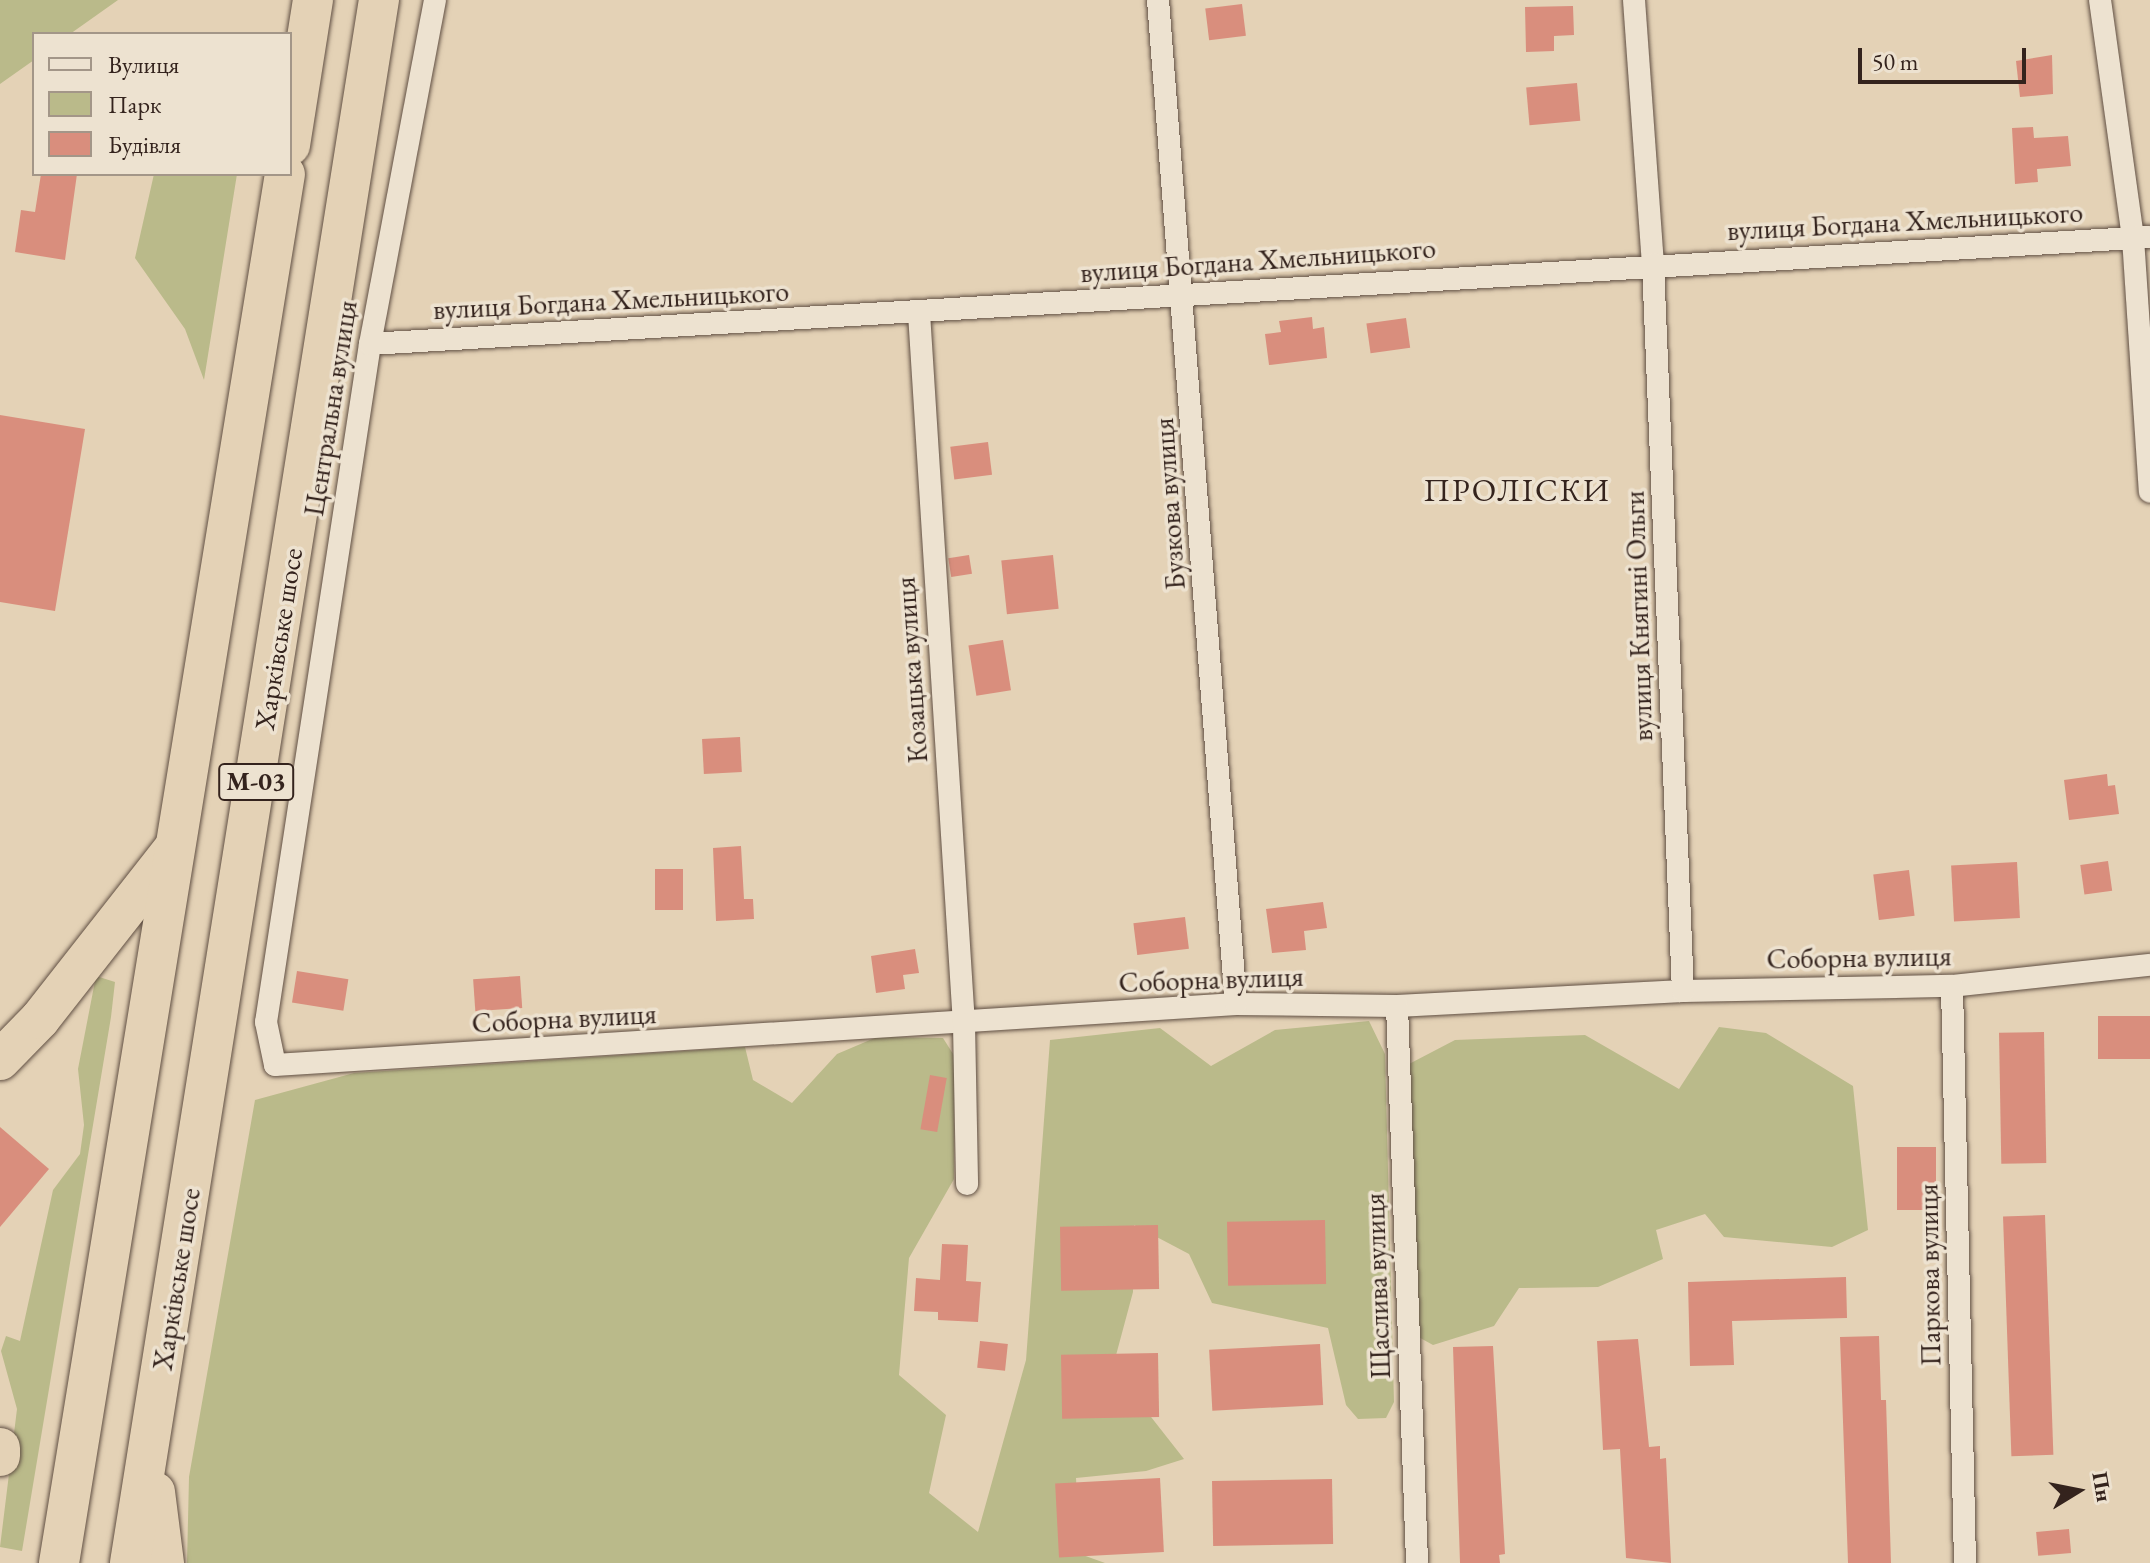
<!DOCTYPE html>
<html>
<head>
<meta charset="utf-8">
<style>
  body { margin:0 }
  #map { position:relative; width:2150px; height:1563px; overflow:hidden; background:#e4d2b6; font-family:"EB Garamond",serif }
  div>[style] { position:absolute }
  .green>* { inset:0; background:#baba8a }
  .building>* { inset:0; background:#d98e7d; transform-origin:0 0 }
  .roads { filter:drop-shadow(0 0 2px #604f43) drop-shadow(0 0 2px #604f43) }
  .street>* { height:22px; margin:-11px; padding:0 11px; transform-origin:11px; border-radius:11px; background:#ede2d0 }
  .highway>* { height:40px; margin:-20px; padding:0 20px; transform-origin:20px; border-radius:20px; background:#e4d2b6 }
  span { translate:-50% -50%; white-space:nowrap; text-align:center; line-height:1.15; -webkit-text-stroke:7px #ede2d0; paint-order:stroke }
  .shield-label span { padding:2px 6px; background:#ede2d0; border:2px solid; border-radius:6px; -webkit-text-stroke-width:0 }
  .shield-label { font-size:26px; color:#34231d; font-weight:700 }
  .street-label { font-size:28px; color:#34231d }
  .quarter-label { font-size:32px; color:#34231d; letter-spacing:2px }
  .legend { position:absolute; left:32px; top:32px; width:260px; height:144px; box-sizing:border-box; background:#ede2d0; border:2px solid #a39688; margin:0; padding:10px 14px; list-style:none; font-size:24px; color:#34231d }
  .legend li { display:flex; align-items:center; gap:16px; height:40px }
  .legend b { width:40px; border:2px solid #a39688 }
  .north { position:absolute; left:2038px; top:1451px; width:80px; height:80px; -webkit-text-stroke:6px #ede2d0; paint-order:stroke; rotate:80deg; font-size:22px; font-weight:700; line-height:32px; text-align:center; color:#34231d }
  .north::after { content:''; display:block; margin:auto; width:28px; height:36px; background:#34231d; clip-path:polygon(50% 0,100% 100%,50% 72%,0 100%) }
  .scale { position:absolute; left:1858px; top:48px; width:168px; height:36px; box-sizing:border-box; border:4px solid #34231d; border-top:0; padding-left:10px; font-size:24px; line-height:28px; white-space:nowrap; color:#34231d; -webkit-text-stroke:6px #ede2d0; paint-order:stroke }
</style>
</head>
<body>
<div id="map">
  <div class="green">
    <i style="clip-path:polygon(0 0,118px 0,70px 34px,34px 34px,34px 60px,0 84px)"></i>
    <i style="clip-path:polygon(154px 174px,237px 174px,204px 380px,185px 329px,135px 258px)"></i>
    <i style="clip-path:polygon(96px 976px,115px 982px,111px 1017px,22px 1551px,0 1547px,17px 1409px,1px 1351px,6px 1336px,20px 1341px,53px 1190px,80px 1154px,84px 1125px,78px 1069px)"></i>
    <i style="clip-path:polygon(1369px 1021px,1385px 1054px,1394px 1402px,1386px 1418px,1358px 1419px,1346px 1405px,1328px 1328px,1212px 1303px,1189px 1254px,1134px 1225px,1133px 1292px,1104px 1400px,1144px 1408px,1184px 1459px,1146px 1471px,1076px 1478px,1080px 1554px,1105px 1563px,187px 1563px,189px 1477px,255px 1100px,354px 1073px,745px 1047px,753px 1080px,792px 1103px,837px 1054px,877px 1037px,943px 1038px,955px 1057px,954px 1179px,909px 1258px,899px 1375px,946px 1415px,929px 1493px,978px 1532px,1026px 1360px,1050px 1040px,1160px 1028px,1211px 1066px,1275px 1030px)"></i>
    <i style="clip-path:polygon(1719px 1027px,1766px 1033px,1853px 1086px,1868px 1230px,1832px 1247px,1724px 1237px,1705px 1214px,1656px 1230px,1663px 1259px,1598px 1287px,1519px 1288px,1494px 1326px,1433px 1345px,1413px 1334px,1409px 1064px,1455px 1040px,1585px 1035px,1679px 1089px)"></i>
  </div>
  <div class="building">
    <i style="left:1242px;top:4px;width:32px;height:37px;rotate:83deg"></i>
    <i style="clip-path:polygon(1573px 6px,1574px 35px,1554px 36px,1554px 51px,1526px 52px,1525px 7px)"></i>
    <i style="clip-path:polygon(2052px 55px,2053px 94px,2020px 97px,2016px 61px)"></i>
    <i style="left:1577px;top:83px;width:38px;height:51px;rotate:85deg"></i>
    <i style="clip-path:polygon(2033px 127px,2034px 138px,2068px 136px,2071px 166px,2037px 169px,2038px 182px,2015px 184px,2012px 128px)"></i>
    <i style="clip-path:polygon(41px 174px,77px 174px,65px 260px,15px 252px,21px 210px,35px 212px)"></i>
    <i style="clip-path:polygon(1312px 317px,1313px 329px,1324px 327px,1327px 358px,1269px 365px,1265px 334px,1281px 332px,1279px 321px)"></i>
    <i style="left:1406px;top:318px;width:30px;height:40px;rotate:82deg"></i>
    <i style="clip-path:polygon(0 415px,85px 429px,55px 611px,0 602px)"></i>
    <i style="left:988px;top:442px;width:33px;height:38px;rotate:83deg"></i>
    <i style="left:969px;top:555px;width:19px;height:21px;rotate:81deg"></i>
    <i style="left:1053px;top:555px;width:54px;height:52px;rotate:84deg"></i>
    <i style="left:1003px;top:640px;width:51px;height:35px;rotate:81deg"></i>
    <i style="left:740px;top:737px;width:35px;height:38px;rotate:87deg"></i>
    <i style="clip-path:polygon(2107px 774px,2108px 786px,2115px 785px,2119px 814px,2069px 820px,2064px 780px)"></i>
    <i style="clip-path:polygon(741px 846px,744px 899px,753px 899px,754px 919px,716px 921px,713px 848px)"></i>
    <i style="left:2108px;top:861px;width:30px;height:28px;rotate:82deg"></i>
    <i style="left:2017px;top:862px;width:56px;height:66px;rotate:87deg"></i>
    <i style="left:655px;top:869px;width:28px;height:41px"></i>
    <i style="left:1909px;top:870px;width:46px;height:36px;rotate:83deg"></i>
    <i style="clip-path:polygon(1323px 902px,1327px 928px,1304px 931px,1306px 950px,1272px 953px,1266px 909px)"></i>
    <i style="left:1185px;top:917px;width:32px;height:52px;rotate:83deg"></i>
    <i style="clip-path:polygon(915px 949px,919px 973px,903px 975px,905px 989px,876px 993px,871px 956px)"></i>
    <i style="left:297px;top:971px;width:52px;height:32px;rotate:9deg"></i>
    <i style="left:520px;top:976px;width:32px;height:47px;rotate:86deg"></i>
    <i style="left:2150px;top:1016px;width:43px;height:52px;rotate:90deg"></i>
    <i style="left:2044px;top:1032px;width:131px;height:45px;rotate:89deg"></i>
    <i style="left:930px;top:1075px;width:17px;height:55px;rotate:10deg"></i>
    <i style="clip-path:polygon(0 1127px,49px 1169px,0 1227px)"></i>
    <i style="left:1936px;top:1147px;width:63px;height:39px;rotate:90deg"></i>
    <i style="left:2045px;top:1215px;width:240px;height:42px;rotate:88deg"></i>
    <i style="left:1325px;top:1220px;width:64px;height:98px;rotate:89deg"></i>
    <i style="left:1158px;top:1225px;width:64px;height:98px;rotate:89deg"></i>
    <i style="clip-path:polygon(942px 1244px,968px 1245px,966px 1281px,981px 1282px,978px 1322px,938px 1320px,938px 1312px,914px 1311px,916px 1278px,940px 1280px)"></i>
    <i style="clip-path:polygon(1846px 1277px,1847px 1318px,1732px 1321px,1734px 1365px,1690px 1366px,1688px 1282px)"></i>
    <i style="clip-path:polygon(1879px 1336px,1881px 1400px,1886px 1400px,1891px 1563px,1848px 1563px,1840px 1337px)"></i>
    <i style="clip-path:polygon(1638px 1339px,1649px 1447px,1660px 1446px,1660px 1459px,1666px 1458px,1671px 1563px,1626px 1558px,1620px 1449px,1603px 1450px,1597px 1341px)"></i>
    <i style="left:980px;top:1341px;width:28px;height:27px;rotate:6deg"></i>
    <i style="left:1320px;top:1344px;width:61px;height:111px;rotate:87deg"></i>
    <i style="clip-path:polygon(1493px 1346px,1505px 1554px,1499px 1555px,1500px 1563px,1460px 1563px,1453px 1347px)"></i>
    <i style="left:1158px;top:1353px;width:64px;height:97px;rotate:89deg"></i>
    <i style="left:1160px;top:1478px;width:74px;height:105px;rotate:87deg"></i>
    <i style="left:1332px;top:1479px;width:65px;height:120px;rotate:89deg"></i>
    <i style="left:2069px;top:1529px;width:24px;height:33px;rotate:85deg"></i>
  </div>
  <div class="roads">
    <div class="street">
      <i style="left:435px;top:0;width:350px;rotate:100.7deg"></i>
      <i style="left:370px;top:344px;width:686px;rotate:98.72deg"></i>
      <i style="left:266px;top:1022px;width:44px;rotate:78.2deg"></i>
      <i style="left:275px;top:1065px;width:963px;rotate:-3.63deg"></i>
      <i style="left:1236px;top:1004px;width:161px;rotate:0.7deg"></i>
      <i style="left:1397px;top:1006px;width:286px;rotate:-3deg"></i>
      <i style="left:1683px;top:991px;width:269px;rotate:-1.1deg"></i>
      <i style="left:1952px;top:986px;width:199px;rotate:-6.1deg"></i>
      <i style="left:1158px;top:0;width:1007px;rotate:85.56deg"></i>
      <i style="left:1634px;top:0;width:265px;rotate:85.9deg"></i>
      <i style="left:1653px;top:264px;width:728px;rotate:87.64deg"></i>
      <i style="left:2100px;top:0;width:240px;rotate:82.1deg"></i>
      <i style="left:2133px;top:238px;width:254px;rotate:86.2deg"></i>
      <i style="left:919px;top:313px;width:712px;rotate:86.38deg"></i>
      <i style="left:964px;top:1024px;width:160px;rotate:88.9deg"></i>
      <i style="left:370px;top:344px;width:1783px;rotate:-3.44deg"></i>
      <i style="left:1952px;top:986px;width:577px;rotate:88.71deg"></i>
      <i style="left:1397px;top:1006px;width:557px;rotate:87.94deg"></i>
    </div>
    <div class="highway">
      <i style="left:290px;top:145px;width:147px;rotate:-81deg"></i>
      <i style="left:0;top:1060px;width:57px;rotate:-45.7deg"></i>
      <i style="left:40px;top:1019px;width:217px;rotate:-51.9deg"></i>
      <i style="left:0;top:1448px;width:8px;rotate:90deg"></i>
      <i style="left:155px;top:1492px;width:72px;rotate:82.8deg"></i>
      <i style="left:59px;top:1563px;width:1407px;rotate:-80.76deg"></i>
      <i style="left:130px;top:1563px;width:1583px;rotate:-80.95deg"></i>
    </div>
  </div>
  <div class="shield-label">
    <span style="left:256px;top:782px">М-03</span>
  </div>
  <div class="street-label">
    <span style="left:1905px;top:221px;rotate:-3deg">вулиця Богдана Хмельницького</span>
    <span style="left:1258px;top:260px;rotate:-4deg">вулиця Богдана Хмельницького</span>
    <span style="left:611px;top:300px;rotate:-3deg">вулиця Богдана Хмельницького</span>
    <span style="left:330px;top:408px;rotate:-81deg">Центральна вулиця</span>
    <span style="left:1169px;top:504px;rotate:-94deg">Бузкова вулиця</span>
    <span style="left:1638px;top:616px;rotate:-92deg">вулиця Княгині Ольги</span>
    <span style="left:278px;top:639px;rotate:-81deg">Харківське шосе</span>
    <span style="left:911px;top:670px;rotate:-94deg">Козацька вулиця</span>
    <span style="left:1859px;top:957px;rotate:-1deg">Соборна вулиця</span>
    <span style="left:1211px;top:979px;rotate:-2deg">Соборна вулиця</span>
    <span style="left:564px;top:1018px;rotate:-3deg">Соборна вулиця</span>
    <span style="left:1929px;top:1275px;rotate:-91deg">Паркова вулиця</span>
    <span style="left:176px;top:1279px;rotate:-81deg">Харківське шосе</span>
    <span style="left:1377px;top:1286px;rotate:-92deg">Щаслива вулиця</span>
  </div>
  <div class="quarter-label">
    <span style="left:1517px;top:490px">ПРОЛІСКИ</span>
  </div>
  <ul class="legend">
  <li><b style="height:10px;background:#ede2d0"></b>Вулиця</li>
  <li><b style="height:22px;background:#baba8a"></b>Парк</li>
  <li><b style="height:22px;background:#d98e7d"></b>Будівля</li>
  </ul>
  <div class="north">Пн</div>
  <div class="scale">50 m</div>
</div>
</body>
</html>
